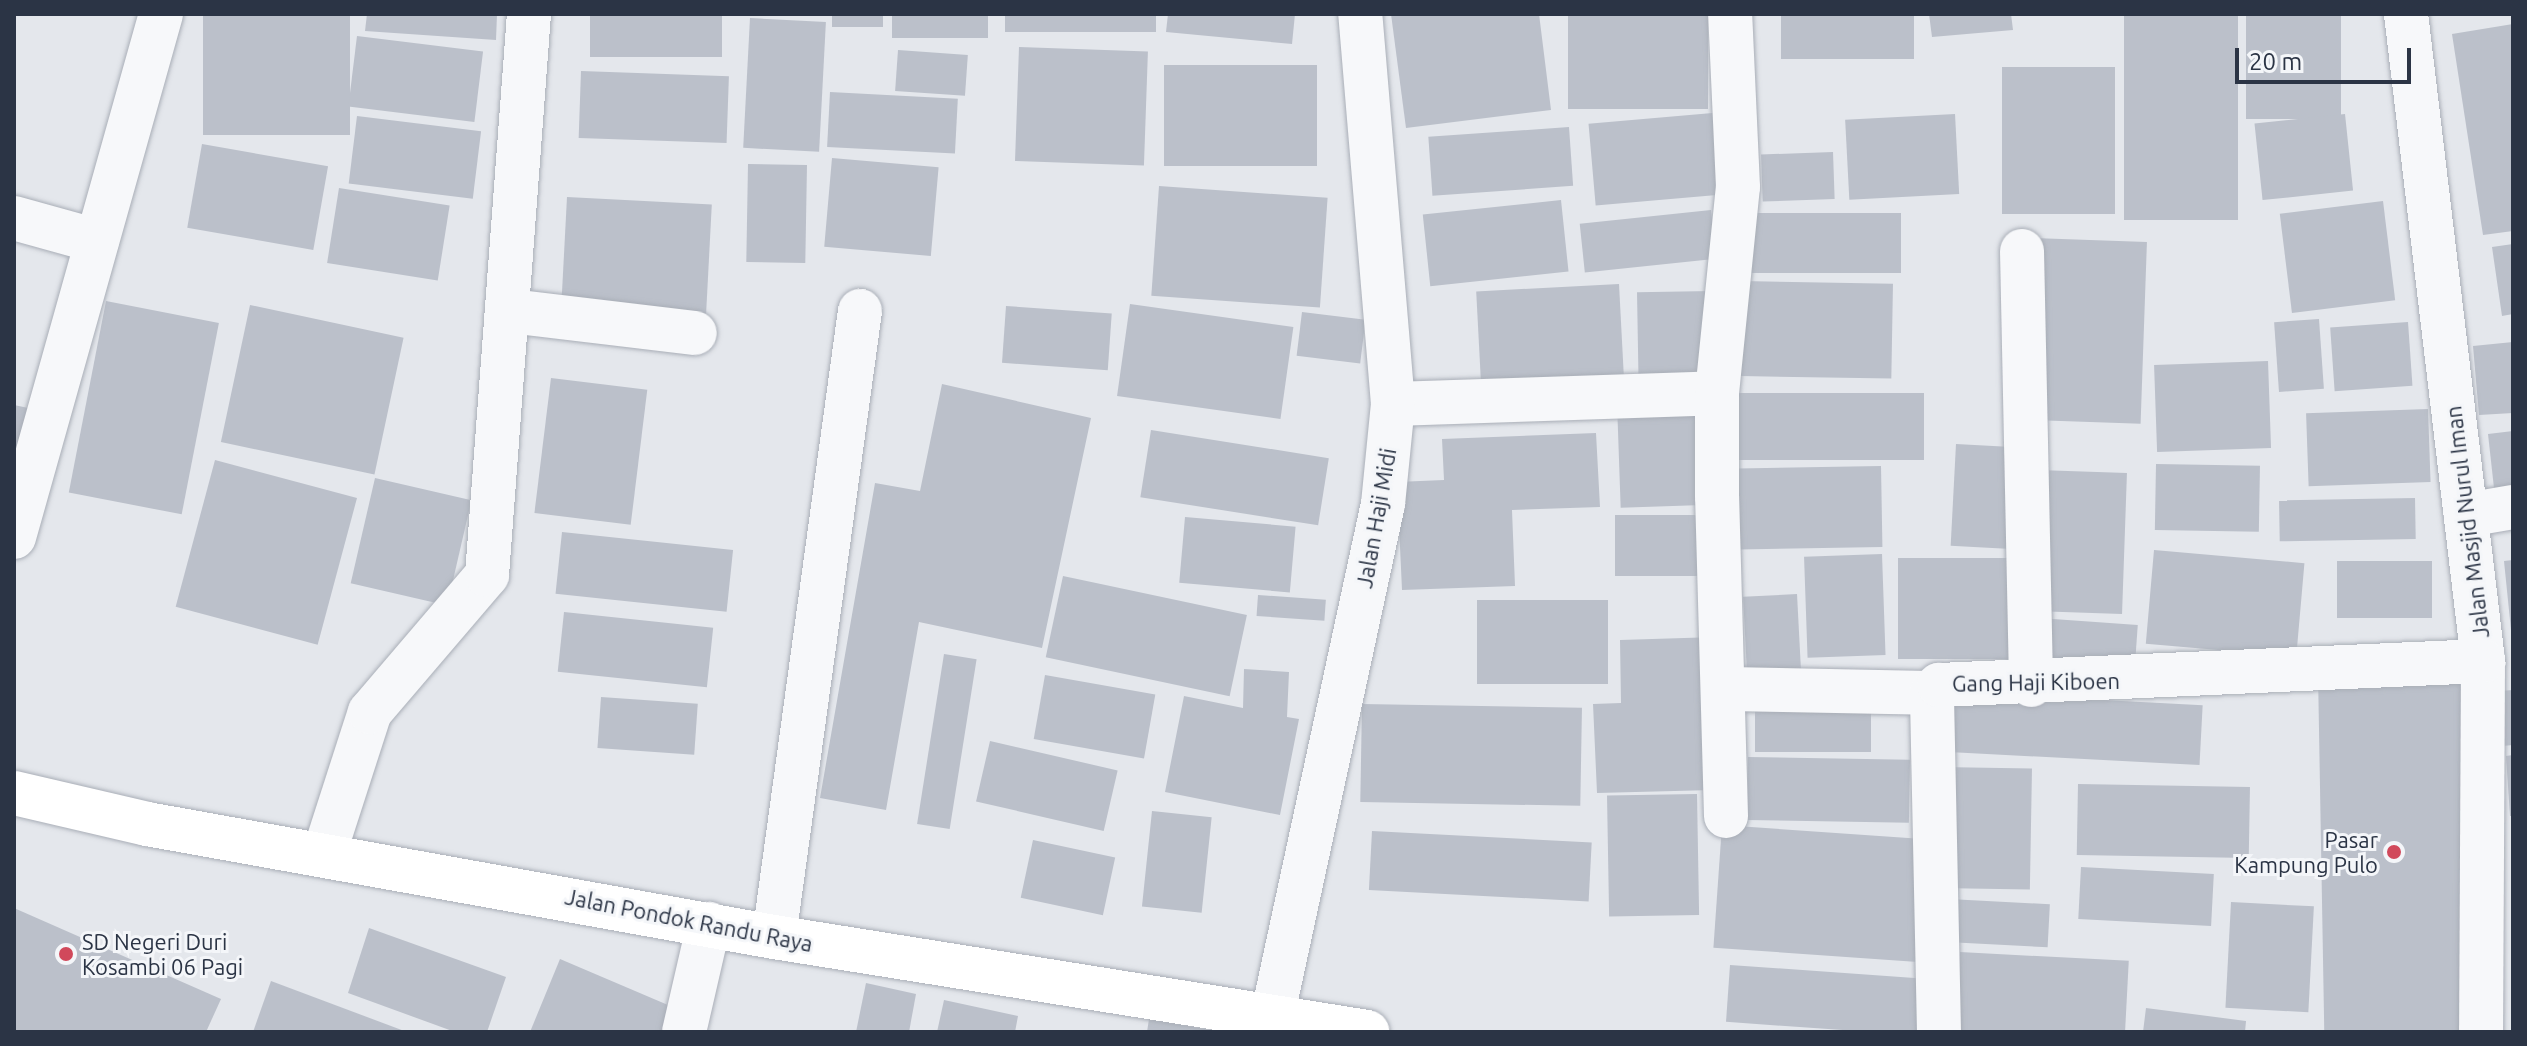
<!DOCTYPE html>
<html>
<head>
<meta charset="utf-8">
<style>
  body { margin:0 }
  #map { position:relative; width:2527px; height:1046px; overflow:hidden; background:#e4e7ec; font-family:Ubuntu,sans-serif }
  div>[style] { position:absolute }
  .building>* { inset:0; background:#bbc0ca; transform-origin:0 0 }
  .roads { filter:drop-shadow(0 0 2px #a9aeb7) drop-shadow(0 0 2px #a9aeb7) }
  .minor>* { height:44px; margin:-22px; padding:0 22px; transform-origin:22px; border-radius:22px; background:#f7f8fa }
  .major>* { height:44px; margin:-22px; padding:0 22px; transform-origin:22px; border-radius:22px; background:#fff }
  .dots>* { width:22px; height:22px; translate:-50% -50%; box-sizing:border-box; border:4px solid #f4f6f9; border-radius:50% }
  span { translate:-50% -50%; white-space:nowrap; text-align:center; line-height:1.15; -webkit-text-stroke:6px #f4f6f9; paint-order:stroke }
  .street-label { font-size:22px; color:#2b3445 }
  .poi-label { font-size:22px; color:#2b3445 }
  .right { translate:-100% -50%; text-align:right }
  .left { translate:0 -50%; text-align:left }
  .frame { position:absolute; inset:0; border:16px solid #2b3445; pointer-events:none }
  .scale { position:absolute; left:2235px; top:48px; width:176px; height:36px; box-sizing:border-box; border:4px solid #2b3445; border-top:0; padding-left:10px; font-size:24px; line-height:28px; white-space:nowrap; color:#2b3445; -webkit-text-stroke:6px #f4f6f9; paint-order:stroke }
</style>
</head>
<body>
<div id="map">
  <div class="building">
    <i style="left:203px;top:14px;width:147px;height:121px"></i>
    <i style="clip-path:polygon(367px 14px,497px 14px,496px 40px,365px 31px)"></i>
    <i style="left:590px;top:14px;width:132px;height:43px"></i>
    <i style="left:832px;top:14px;width:51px;height:13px"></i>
    <i style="left:892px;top:14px;width:96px;height:24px"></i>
    <i style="left:1005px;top:14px;width:151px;height:18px"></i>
    <i style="clip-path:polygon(1168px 14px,1295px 14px,1292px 44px,1166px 32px)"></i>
    <i style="clip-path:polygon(1391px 14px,1539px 14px,1551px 110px,1406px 128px)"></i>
    <i style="left:1568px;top:14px;width:140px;height:95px"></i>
    <i style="left:1781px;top:14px;width:133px;height:45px"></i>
    <i style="clip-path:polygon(1929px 14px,2011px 14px,2013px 30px,1932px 37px)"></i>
    <i style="left:2124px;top:14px;width:114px;height:206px"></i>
    <i style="left:2246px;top:14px;width:95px;height:105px"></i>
    <i style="left:750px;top:18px;width:76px;height:130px;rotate:3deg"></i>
    <i style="clip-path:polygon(2513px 24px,2513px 231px,2483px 235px,2452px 34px)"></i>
    <i style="left:357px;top:36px;width:127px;height:71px;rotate:7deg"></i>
    <i style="left:1019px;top:47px;width:129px;height:114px;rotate:2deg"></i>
    <i style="left:898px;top:50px;width:70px;height:41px;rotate:4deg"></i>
    <i style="left:1164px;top:65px;width:153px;height:101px"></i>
    <i style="left:2002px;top:67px;width:113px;height:147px"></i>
    <i style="left:581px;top:71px;width:148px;height:67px;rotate:2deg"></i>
    <i style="left:830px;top:92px;width:128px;height:55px;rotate:3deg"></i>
    <i style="left:1724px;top:112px;width:82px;height:136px;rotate:85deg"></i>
    <i style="left:1955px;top:114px;width:80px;height:110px;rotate:87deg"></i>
    <i style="left:2345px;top:114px;width:77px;height:91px;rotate:84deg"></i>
    <i style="left:357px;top:116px;width:125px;height:68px;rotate:7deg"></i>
    <i style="left:1569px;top:127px;width:59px;height:141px;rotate:86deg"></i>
    <i style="left:202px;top:144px;width:128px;height:85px;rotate:10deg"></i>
    <i style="left:1833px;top:152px;width:47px;height:72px;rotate:88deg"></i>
    <i style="left:832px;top:158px;width:107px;height:89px;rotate:5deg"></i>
    <i style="left:748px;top:164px;width:59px;height:98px;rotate:1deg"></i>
    <i style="left:1159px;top:186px;width:169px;height:110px;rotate:4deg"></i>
    <i style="left:339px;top:188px;width:112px;height:76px;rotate:9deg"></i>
    <i style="left:567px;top:197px;width:145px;height:110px;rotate:3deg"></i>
    <i style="left:1561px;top:200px;width:72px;height:139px;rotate:84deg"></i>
    <i style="left:2383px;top:201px;width:100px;height:104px;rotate:83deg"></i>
    <i style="left:1711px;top:210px;width:49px;height:132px;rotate:84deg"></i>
    <i style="left:1742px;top:213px;width:159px;height:60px"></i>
    <i style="left:2033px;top:238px;width:114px;height:182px;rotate:2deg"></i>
    <i style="clip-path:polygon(2513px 244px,2513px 314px,2502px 316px,2492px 247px)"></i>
    <i style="left:1742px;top:281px;width:151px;height:95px;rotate:1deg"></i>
    <i style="left:1619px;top:284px;width:98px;height:143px;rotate:87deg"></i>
    <i style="left:1712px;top:291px;width:87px;height:75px;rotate:89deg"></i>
    <i style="left:106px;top:301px;width:115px;height:195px;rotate:11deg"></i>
    <i style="left:1130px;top:304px;width:165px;height:93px;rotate:8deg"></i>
    <i style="left:250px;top:305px;width:157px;height:140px;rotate:12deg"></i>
    <i style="left:1006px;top:306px;width:106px;height:57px;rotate:4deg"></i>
    <i style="left:1302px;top:312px;width:64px;height:44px;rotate:7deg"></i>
    <i style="left:2319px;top:319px;width:70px;height:45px;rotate:86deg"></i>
    <i style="left:2408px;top:322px;width:64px;height:78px;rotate:86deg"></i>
    <i style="clip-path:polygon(2513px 342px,2513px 413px,2479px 415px,2473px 346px)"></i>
    <i style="left:2268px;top:361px;width:87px;height:114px;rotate:88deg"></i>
    <i style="left:551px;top:378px;width:97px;height:136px;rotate:7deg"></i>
    <i style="clip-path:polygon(942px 384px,1091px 418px,1042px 648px,919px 622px,886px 810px,820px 798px,875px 483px,920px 491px)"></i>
    <i style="left:1727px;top:393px;width:197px;height:67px"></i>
    <i style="left:1699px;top:401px;width:104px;height:82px;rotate:88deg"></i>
    <i style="clip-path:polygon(14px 405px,33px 409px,14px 491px)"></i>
    <i style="left:2428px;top:409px;width:73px;height:122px;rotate:88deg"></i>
    <i style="left:1151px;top:430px;width:180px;height:68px;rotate:9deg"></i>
    <i style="clip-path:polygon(2513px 431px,2513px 486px,2494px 488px,2488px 434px)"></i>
    <i style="clip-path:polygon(1596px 433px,1600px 507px,1512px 510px,1515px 586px,1402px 590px,1397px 482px,1444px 480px,1442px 439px)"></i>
    <i style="left:1956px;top:444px;width:65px;height:102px;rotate:3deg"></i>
    <i style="left:215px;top:460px;width:147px;height:152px;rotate:15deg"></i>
    <i style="left:2156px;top:464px;width:104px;height:66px;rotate:1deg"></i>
    <i style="left:1881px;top:466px;width:81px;height:157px;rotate:89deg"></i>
    <i style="left:2038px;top:470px;width:89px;height:141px;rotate:2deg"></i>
    <i style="left:375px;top:478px;width:99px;height:108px;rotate:13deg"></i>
    <i style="left:2415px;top:498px;width:41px;height:136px;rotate:89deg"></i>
    <i style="left:1615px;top:515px;width:86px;height:61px"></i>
    <i style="left:1185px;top:517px;width:111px;height:66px;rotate:5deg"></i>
    <i style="left:562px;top:532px;width:172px;height:62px;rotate:6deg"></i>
    <i style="left:2154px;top:550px;width:151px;height:94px;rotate:5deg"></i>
    <i style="left:1882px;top:554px;width:101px;height:78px;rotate:88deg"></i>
    <i style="left:1898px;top:558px;width:118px;height:101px"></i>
    <i style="clip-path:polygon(2513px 560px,2513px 630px,2511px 630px,2504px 561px)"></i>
    <i style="left:2337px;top:561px;width:95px;height:57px"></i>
    <i style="left:1063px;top:576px;width:188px;height:83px;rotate:12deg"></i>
    <i style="left:1797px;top:594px;width:82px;height:54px;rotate:87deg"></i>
    <i style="left:1258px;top:595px;width:68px;height:21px;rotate:4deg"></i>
    <i style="left:1477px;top:600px;width:131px;height:84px"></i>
    <i style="left:564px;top:612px;width:150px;height:60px;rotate:6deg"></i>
    <i style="left:2039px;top:618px;width:99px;height:44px;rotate:4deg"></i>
    <i style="clip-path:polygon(1716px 637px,1713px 790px,1597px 793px,1593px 704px,1621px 703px,1620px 640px)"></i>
    <i style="left:944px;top:654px;width:33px;height:172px;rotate:9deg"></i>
    <i style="clip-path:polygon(1244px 669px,1289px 672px,1287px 717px,1299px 719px,1280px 815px,1165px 792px,1184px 696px,1243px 708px)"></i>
    <i style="left:2464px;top:671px;width:361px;height:146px;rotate:89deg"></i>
    <i style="left:1045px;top:675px;width:112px;height:65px;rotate:10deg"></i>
    <i style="clip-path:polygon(2513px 690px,2513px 745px,2502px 746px,2499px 691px)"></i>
    <i style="left:1952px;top:692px;width:251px;height:60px;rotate:3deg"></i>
    <i style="left:1755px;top:695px;width:116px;height:57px"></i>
    <i style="left:601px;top:697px;width:97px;height:51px;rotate:4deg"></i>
    <i style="left:1362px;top:704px;width:220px;height:98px;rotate:1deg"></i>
    <i style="left:990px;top:741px;width:131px;height:62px;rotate:13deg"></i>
    <i style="clip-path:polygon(2513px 755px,2513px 816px,2510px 816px,2506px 756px)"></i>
    <i style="left:1748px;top:757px;width:162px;height:63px;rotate:1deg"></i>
    <i style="left:1940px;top:767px;width:92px;height:121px;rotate:1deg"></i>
    <i style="left:2078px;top:784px;width:172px;height:71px;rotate:1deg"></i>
    <i style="left:1697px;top:794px;width:121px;height:90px;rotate:89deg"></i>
    <i style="left:1152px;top:811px;width:60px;height:96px;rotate:6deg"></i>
    <i style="left:1722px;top:825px;width:212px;height:123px;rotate:4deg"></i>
    <i style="left:1372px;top:831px;width:220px;height:59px;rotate:3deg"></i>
    <i style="left:1033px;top:840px;width:84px;height:59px;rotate:12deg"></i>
    <i style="left:2081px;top:867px;width:133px;height:52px;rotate:3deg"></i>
    <i style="left:1949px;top:899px;width:101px;height:43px;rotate:3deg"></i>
    <i style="left:2231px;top:902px;width:83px;height:106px;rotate:3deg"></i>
    <i style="clip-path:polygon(14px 908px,221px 999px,206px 1032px,14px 1032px)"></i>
    <i style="clip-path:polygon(369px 928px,506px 977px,487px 1032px,455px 1032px,348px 993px)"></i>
    <i style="left:1960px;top:952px;width:169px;height:80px;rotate:3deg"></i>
    <i style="clip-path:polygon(560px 959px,675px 1008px,665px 1032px,530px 1032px)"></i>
    <i style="left:1730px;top:965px;width:192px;height:57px;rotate:4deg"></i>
    <i style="clip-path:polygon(271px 981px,407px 1032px,253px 1032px)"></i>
    <i style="clip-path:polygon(866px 983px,916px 994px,909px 1032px,856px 1032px)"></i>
    <i style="clip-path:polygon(944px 1000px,1018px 1016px,1015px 1032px,937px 1032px)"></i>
    <i style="clip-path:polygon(2146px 1008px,2246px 1021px,2245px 1032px,2143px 1032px)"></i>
    <i style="clip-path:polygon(1149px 1019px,1210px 1030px,1210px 1032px,1147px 1032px)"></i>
  </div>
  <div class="roads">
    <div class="minor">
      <i style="left:2406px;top:14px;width:652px;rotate:83.21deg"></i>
      <i style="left:2483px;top:661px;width:371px;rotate:90.3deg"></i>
      <i style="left:14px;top:218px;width:86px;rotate:15.5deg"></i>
      <i style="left:2022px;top:251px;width:434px;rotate:88.8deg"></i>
      <i style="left:510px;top:311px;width:186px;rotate:6.8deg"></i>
      <i style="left:1393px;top:404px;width:324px;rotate:-1.9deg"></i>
      <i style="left:2466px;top:515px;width:48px;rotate:-9.7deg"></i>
      <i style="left:14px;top:537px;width:543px;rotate:-74.3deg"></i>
      <i style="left:1726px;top:689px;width:206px;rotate:1.1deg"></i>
      <i style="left:1726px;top:816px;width:320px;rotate:-91.6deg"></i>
      <i style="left:1717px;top:496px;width:103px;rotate:-90deg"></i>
      <i style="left:1717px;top:393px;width:207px;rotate:-84.2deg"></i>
      <i style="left:1738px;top:187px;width:173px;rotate:-92.6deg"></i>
      <i style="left:325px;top:851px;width:146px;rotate:-72.1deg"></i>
      <i style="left:370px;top:712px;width:180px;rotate:-49.5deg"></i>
      <i style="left:487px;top:575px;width:563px;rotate:-85.72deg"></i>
      <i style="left:774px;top:937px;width:632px;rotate:-82.18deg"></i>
      <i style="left:1273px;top:1013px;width:521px;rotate:-77.81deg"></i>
      <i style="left:1383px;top:504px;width:100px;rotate:-84.3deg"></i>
      <i style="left:1393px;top:404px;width:391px;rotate:-94.8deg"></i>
      <i style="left:684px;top:1032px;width:111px;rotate:-77deg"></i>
      <i style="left:1939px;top:1032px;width:339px;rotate:-91.2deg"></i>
      <i style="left:1932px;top:693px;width:11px;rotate:-49deg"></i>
      <i style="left:1939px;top:685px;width:545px;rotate:-2.53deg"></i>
    </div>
    <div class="major">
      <i style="left:14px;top:793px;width:137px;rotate:13.1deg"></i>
      <i style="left:147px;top:824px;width:637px;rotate:10.22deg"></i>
      <i style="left:774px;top:937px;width:601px;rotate:9.1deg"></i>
    </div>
  </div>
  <div class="dots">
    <i style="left:2394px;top:852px;background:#d1495b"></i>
    <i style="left:66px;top:954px;background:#d1495b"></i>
  </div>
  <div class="street-label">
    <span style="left:1376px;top:518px;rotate:-80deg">Jalan Haji Midi</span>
    <span style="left:2467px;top:522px;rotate:-97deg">Jalan Masjid Nurul Iman</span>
    <span style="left:2036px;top:682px;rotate:-1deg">Gang Haji Kiboen</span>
    <span style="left:689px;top:920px;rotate:11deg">Jalan Pondok Randu Raya</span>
  </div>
  <div class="poi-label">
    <span class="right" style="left:2378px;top:852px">Pasar<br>Kampung Pulo</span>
    <span class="left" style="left:82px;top:954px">SD Negeri Duri<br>Kosambi 06 Pagi</span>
  </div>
  <div class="frame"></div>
  <div class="scale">20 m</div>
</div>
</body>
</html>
